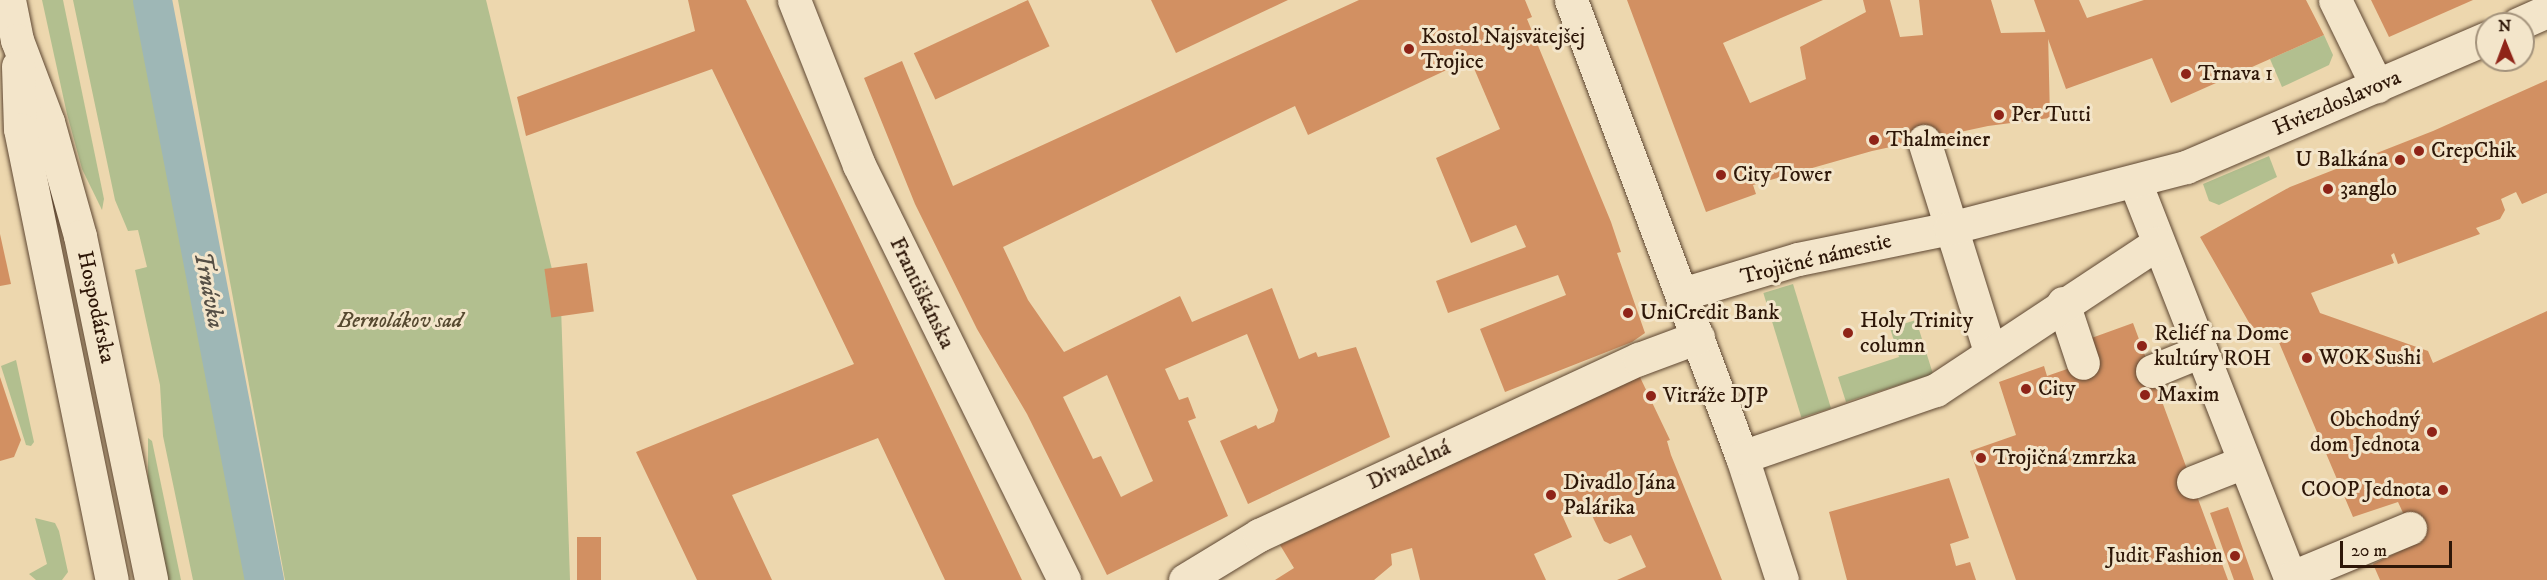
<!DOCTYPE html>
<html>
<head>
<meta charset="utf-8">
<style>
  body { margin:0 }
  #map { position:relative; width:2547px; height:580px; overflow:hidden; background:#edd7ae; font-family:"IM FELL DW Pica",serif }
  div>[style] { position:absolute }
  .green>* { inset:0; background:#b2bf8f; transform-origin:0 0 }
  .canal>* { height:39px; margin:-19.5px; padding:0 19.5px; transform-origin:19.5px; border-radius:19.5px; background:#9eb7b6 }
  .building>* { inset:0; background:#d29062; transform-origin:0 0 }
  .roads { filter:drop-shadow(0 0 2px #5e4732) drop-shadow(0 0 2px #5e4732) }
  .minor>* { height:33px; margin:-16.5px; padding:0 16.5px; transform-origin:16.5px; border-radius:16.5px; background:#f3e5ca }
  .dots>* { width:16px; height:16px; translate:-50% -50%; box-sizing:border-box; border:3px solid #f3e5ca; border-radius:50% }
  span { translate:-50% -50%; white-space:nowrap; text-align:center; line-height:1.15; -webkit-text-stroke:6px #f3e5ca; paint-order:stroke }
  .poi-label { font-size:22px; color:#2e1708 }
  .left { translate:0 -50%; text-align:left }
  .right { translate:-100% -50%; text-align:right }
  .street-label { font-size:22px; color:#2e1708 }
  .park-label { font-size:22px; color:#564930; font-style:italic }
  .water-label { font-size:24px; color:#554f45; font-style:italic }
  .north { position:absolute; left:2475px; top:12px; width:60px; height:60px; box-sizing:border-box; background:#f3e5ca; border:2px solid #a4937c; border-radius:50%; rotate:359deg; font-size:16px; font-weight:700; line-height:24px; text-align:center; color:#2e1708 }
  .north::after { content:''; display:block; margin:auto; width:21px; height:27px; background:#8f2418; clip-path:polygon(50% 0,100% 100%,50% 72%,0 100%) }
  .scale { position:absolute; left:2340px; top:541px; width:112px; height:27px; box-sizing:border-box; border:3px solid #2e1708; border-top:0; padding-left:8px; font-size:18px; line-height:21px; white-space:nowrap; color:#2e1708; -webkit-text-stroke:4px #f3e5ca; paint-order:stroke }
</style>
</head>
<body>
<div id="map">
  <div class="green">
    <i style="clip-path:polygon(42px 0,63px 0,104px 199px,102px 210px,82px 169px,67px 114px)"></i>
    <i style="clip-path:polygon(73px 0,139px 0,246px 580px,193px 580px,163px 436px,160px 385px,135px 270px,147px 267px,138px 230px,128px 231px,115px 200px)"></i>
    <i style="clip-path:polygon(178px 0,486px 0,561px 306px,570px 580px,285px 580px)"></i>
    <i style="clip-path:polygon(2324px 35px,2333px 55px,2329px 65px,2282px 87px,2270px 59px)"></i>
    <i style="clip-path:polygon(2269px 156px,2277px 177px,2219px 205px,2209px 201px,2203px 184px)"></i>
    <i style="left:1793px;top:284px;width:130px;height:31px;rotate:73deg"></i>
    <i style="clip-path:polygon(1916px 320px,1933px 374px,1846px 402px,1838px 377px,1899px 357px,1890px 328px)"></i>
    <i style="clip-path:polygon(16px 360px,34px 442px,31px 446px,26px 445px,1px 366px)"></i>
    <i style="clip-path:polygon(148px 438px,152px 441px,181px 580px,165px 580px,148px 501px)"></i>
    <i style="clip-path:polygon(35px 518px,55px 523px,59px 531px,68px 572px,62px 580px,36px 580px,29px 574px,47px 564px)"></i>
  </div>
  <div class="canal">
    <i style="left:152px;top:0;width:591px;rotate:79.07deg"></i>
  </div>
  <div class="building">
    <i style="clip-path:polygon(688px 0,746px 0,1022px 580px,945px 580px,878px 438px,732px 495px,772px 580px,697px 580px,636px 452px,854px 364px,712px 69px,526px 136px,517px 97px,695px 31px)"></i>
    <i style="left:1028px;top:0;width:51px;height:126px;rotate:65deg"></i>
    <i style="clip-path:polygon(1151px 0,1288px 0,1176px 53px)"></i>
    <i style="clip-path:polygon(evenodd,1359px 0,1525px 0,1532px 17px,1527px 19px,1611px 222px,1621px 252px,1617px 253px,1645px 333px,1632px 342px,1505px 392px,1480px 329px,1566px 295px,1558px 275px,1448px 313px,1436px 281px,1526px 247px,1516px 225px,1471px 243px,1436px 158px,1500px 129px,1470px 59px,1308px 135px,1295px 106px,1003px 247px,1028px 300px,1064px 352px,1180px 296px,1192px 322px,1272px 288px,1299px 359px,1316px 352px,1318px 357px,1356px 347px,1390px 437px,1248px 504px,1220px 441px,1256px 425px,1258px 429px,1274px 422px,1278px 410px,1247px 334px,1165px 369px,1179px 400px,1188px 397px,1196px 418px,1188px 421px,1228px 516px,1107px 575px,1027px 414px,977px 329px,915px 204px,864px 78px,902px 61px,953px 186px,1359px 0,1107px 375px,1153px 481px,1121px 497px,1101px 456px,1093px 459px,1063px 397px,1107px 375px)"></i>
    <i style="clip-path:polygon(1627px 0,1823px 0,1723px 43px,1750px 103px,1806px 79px,1800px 47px,1866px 12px,1863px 0,1890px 0,1900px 37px,1923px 35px,1919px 0,1991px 0,2001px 33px,2048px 32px,2050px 118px,1988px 126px,1872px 151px,1753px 185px,1756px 194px,1706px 212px)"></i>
    <i style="clip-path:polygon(2034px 0,2079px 0,2087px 18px,2144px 0,2306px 0,2324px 35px,2171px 103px,2152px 58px,2066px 89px)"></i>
    <i style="clip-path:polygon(2371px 0,2473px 0,2389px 37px)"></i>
    <i style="clip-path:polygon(2547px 80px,2547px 193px,2522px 204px,2516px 192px,2501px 199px,2505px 210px,2500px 219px,2476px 228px,2480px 234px,2398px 264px,2394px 253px,2391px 255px,2394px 263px,2311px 293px,2320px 313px,2428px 351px,2433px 363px,2547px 311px,2547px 580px,2380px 580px,2373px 564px,2417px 543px,2398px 502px,2353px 517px,2275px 333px,2259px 340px,2200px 237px,2290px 187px,2433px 131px)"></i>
    <i style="clip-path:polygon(0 234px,11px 284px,0 286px)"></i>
    <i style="left:587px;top:263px;width:49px;height:43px;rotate:82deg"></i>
    <i style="clip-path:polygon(2133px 323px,2228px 580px,2016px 580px,1970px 451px,2016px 435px,1999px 382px,2044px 366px,2047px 376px,2093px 360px,2086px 340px)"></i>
    <i style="clip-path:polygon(1638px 373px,1670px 440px,1667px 441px,1671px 455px,1722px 580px,1617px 580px,1646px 567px,1631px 535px,1610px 544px,1604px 541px,1588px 507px,1563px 517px,1572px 537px,1534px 554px,1546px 580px,1420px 580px,1412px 548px,1391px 554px,1392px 565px,1374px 580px,1275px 580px,1294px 568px,1280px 545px)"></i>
    <i style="clip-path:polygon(0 377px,21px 440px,14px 457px,0 461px)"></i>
    <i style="clip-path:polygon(1949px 478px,1969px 538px,1950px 544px,1956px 566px,1970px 562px,1976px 580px,1847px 580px,1829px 512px)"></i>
    <i style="clip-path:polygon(2228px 507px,2239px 538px,2254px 580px,2234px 580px,2210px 513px)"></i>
    <i style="left:577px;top:537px;width:24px;height:43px"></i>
  </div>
  <div class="roads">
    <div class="minor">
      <i style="left:9px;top:0;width:41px;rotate:78.7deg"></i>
      <i style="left:17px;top:40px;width:88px;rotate:69.3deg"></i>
      <i style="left:48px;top:122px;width:118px;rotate:74.3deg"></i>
      <i style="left:80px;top:236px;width:351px;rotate:78.3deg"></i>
      <i style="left:794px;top:0;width:177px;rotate:68.5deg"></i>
      <i style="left:859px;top:165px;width:463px;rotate:63.7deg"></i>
      <i style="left:1571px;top:0;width:488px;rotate:69.5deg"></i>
      <i style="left:1742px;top:457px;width:129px;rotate:72deg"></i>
      <i style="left:2335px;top:0;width:96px;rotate:64deg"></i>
      <i style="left:2518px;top:24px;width:32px;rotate:-24deg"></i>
      <i style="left:18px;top:66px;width:63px;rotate:88.2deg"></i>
      <i style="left:20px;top:129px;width:460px;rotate:78.5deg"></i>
      <i style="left:1924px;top:141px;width:220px;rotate:72.6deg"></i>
      <i style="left:2135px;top:182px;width:427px;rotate:68.6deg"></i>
      <i style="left:1682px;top:294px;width:121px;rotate:-16.8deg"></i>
      <i style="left:1798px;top:259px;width:155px;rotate:-11.5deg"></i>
      <i style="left:1950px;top:228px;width:244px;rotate:-14.5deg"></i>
      <i style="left:2186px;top:167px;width:327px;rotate:-23.2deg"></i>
      <i style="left:2063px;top:303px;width:63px;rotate:71.6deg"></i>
      <i style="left:2152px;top:371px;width:53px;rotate:-22.2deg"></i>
      <i style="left:1742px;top:457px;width:205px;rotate:-19.1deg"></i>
      <i style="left:1936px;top:390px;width:266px;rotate:-33.5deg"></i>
      <i style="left:2193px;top:482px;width:55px;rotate:-21.4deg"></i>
      <i style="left:2290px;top:578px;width:130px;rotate:-22.6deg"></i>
      <i style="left:1185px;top:580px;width:87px;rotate:-31.3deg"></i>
      <i style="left:1259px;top:535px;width:419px;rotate:-24.9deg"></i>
      <i style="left:1639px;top:359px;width:63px;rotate:-20.4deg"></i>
    </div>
  </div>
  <div class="dots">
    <i style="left:1409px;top:49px;background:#8f2418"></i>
    <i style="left:2186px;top:74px;background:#8f2418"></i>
    <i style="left:1999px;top:115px;background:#8f2418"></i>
    <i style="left:1874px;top:140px;background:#8f2418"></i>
    <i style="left:2419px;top:151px;background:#8f2418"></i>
    <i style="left:2400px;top:160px;background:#8f2418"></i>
    <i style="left:1721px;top:175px;background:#8f2418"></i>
    <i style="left:2328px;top:189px;background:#8f2418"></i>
    <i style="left:1628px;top:313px;background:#8f2418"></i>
    <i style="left:1848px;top:333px;background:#8f2418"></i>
    <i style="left:2142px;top:346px;background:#8f2418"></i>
    <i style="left:2307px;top:358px;background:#8f2418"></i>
    <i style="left:2026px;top:389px;background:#8f2418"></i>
    <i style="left:2145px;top:395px;background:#8f2418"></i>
    <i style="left:1651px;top:396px;background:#8f2418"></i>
    <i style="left:2432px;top:432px;background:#8f2418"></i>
    <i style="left:1981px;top:458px;background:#8f2418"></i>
    <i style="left:2443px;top:490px;background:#8f2418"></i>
    <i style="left:1551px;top:495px;background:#8f2418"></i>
    <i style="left:2235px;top:556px;background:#8f2418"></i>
  </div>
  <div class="poi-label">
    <span class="left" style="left:1421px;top:49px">Kostol Najsvätejšej<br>Trojice</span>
    <span class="left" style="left:2198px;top:74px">Trnava 1</span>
    <span class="left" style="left:2011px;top:115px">Per Tutti</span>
    <span class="left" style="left:1886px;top:140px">Thalmeiner</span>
    <span class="left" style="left:2431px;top:151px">CrepChik</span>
    <span class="right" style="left:2388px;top:160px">U Balkána</span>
    <span class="left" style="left:1733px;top:175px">City Tower</span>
    <span class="left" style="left:2340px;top:189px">3anglo</span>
    <span class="left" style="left:1640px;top:313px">UniCredit Bank</span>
    <span class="left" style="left:1860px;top:333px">Holy Trinity<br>column</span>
    <span class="left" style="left:2154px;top:346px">Reliéf na Dome<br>kultúry ROH</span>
    <span class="left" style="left:2319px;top:358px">WOK Sushi</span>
    <span class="left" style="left:2038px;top:389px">City</span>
    <span class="left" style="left:2157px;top:395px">Maxim</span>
    <span class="left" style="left:1663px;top:396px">Vitráže DJP</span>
    <span class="right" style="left:2420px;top:432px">Obchodný<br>dom Jednota</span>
    <span class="left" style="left:1993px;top:458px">Trojičná zmrzka</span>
    <span class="left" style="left:1563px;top:495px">Divadlo Jána<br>Palárika</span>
    <span class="right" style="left:2431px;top:490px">COOP Jednota</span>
    <span class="right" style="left:2223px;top:556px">Judit Fashion</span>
  </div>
  <div class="street-label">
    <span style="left:2337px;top:103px;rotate:-23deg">Hviezdoslavova</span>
    <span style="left:1816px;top:259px;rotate:-14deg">Trojičné námestie</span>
    <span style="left:922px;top:293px;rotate:64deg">Františkánska</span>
    <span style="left:96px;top:307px;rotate:78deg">Hospodárska</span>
    <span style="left:1409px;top:465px;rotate:-25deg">Divadelná</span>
  </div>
  <div class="park-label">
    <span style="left:400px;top:321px">Bernolákov sad</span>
  </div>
  <div class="water-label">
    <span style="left:208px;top:290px;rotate:79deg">Trnávka</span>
  </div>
  <div class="north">N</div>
  <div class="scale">20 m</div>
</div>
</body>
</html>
